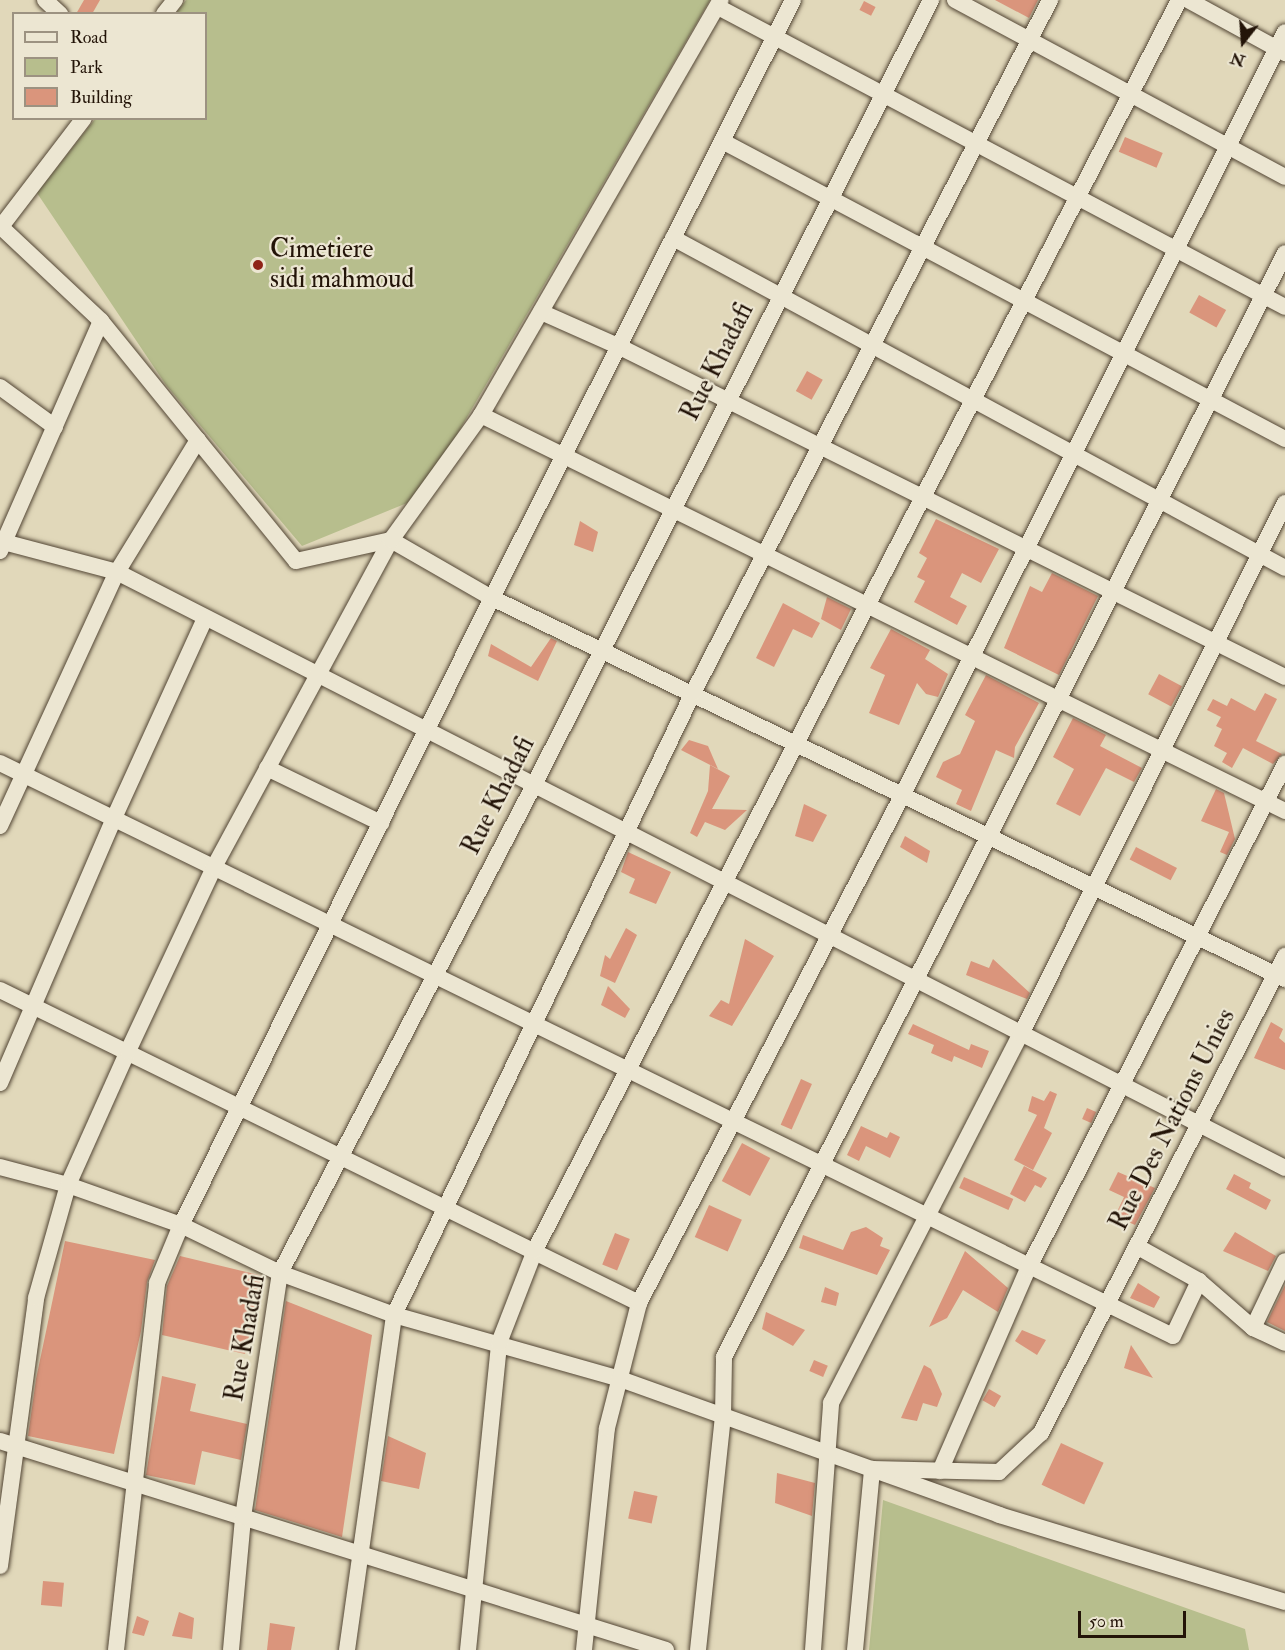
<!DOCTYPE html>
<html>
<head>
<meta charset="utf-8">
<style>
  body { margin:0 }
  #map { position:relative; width:1285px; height:1650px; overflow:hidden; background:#e1d8ba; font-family:"IM FELL Double Pica",serif }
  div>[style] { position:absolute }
  .green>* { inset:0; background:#b7be8d }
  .building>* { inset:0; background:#da957c; transform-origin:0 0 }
  .roads { filter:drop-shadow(0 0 2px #524534) drop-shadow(0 0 2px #524534) }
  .street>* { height:16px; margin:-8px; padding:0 8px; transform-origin:8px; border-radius:8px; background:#ece6d2 }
  .dots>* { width:16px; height:16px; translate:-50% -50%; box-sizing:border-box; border:3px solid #ece6d2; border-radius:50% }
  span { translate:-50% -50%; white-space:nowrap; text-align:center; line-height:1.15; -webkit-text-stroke:4.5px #ece6d2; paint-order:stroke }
  .poi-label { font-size:26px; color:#231408 }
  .left { translate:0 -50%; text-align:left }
  .street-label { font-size:26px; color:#231408 }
  .legend { position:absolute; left:12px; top:12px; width:195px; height:108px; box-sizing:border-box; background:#ece6d2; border:2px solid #9c9281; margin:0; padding:8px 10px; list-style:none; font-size:18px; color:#231408 }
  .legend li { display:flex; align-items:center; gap:12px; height:30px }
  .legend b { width:30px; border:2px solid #9c9281 }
  .north { position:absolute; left:1213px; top:12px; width:60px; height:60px; -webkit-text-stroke:4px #ece6d2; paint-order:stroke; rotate:197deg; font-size:16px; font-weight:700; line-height:24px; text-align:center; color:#231408 }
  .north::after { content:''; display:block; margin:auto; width:21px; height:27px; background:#231408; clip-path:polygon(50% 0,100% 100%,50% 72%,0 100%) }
  .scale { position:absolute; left:1078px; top:1611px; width:108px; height:27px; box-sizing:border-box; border:3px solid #231408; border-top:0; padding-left:8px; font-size:18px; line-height:21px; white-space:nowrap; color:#231408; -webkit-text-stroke:4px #ece6d2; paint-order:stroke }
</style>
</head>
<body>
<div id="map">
  <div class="green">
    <i style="clip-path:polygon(186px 0,710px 0,445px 455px,407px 503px,302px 546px,166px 385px,37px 193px,95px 119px,206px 118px,206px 14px,176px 13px)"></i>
    <i style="clip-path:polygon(883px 1500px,1245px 1629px,1249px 1650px,869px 1650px)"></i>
  </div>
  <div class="building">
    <i style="clip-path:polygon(84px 0,100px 0,92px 14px,76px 14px)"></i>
    <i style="clip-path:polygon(995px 0,1038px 0,1029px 18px)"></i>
    <i style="left:864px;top:1px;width:13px;height:10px;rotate:27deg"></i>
    <i style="left:1125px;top:137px;width:41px;height:16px;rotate:23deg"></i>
    <i style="left:1199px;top:295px;width:31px;height:20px;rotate:29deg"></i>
    <i style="left:807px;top:371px;width:18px;height:23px;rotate:29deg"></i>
    <i style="clip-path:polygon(936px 519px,999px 549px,981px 583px,962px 573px,950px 597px,967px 606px,957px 625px,914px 602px,925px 581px,917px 577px,927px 558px,919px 553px)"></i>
    <i style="clip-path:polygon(580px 521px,598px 532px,593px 552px,574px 545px)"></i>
    <i style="clip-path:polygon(1052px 573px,1098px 596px,1059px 675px,1004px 648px,1030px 586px,1042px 592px)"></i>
    <i style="clip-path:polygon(827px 597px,851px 609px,841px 630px,821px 619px)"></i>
    <i style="clip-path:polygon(783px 603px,820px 623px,812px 638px,793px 629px,774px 667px,756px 658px)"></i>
    <i style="clip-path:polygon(891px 629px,930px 650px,925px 659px,948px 674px,938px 697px,926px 694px,917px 683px,899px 725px,869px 713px,885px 675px,870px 668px)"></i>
    <i style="clip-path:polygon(551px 638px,557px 641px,538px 681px,488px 656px,491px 644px,531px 667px)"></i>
    <i style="left:1159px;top:674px;width:26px;height:23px;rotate:28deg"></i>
    <i style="clip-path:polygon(986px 675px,1039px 703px,1015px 747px,1014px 758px,996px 750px,971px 811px,956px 804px,962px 790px,936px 777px,943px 762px,960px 754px,975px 721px,965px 715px)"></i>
    <i style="clip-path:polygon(1265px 693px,1277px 699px,1256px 741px,1282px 754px,1273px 764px,1243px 748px,1232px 768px,1222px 762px,1227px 753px,1214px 746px,1222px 729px,1216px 726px,1221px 717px,1207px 710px,1213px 699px,1227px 706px,1231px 698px,1255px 711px)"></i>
    <i style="clip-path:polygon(1073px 718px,1106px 735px,1100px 746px,1142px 768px,1134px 782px,1106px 768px,1080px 816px,1056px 804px,1074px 769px,1053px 757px)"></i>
    <i style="clip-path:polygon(689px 740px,708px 746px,718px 769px,681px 750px)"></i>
    <i style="clip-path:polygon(710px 765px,730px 776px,712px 809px,747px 810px,725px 830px,705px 822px,697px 837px,690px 833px,708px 791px)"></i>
    <i style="clip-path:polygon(1216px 789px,1224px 793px,1235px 839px,1227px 855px,1220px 852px,1229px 832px,1201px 821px)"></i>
    <i style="clip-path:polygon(804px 804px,827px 815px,813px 842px,795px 836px)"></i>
    <i style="clip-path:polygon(905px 836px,930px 851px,927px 863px,900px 847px)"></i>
    <i style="left:1136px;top:847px;width:46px;height:14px;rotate:27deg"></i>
    <i style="clip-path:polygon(628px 852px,671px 872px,656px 904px,629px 893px,635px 879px,621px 872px)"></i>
    <i style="clip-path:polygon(626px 928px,637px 935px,615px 983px,600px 976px,605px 955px,610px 959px)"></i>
    <i style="clip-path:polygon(745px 939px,774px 956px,732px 1026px,709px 1016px,721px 1000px,729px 1004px)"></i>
    <i style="clip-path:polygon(993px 959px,1030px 993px,1027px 999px,966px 975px,971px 961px,989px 968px)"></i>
    <i style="clip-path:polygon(608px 986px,630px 1009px,625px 1018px,601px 1005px)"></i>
    <i style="clip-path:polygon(1271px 1022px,1283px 1029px,1279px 1038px,1285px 1043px,1285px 1070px,1254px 1058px)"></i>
    <i style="clip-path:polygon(913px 1024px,969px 1050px,971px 1044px,989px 1051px,982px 1068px,954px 1056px,952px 1062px,931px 1053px,934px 1045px,908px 1034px)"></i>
    <i style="left:801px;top:1079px;width:12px;height:50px;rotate:24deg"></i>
    <i style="clip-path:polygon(1050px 1091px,1057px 1094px,1044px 1128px,1052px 1133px,1033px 1170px,1014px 1160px,1037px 1115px,1028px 1111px,1032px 1096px,1044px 1101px)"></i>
    <i style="left:1087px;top:1108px;width:10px;height:12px;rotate:24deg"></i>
    <i style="clip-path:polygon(861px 1126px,887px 1138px,890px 1132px,900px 1137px,890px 1158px,866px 1146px,859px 1161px,847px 1155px)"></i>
    <i style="left:742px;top:1143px;width:32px;height:43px;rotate:28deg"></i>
    <i style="clip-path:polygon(1024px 1166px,1047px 1178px,1041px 1188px,1035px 1185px,1025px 1202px,1010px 1194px)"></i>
    <i style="clip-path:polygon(1118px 1172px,1155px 1188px,1135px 1225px,1115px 1216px,1124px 1197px,1109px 1190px)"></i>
    <i style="clip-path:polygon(1234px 1174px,1251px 1183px,1249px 1188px,1271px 1200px,1266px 1210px,1226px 1189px)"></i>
    <i style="left:964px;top:1177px;width:54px;height:12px;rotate:24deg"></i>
    <i style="left:709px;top:1205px;width:36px;height:35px;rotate:24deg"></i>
    <i style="clip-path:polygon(866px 1227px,883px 1238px,880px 1246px,890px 1250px,877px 1275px,799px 1248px,803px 1235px,843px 1250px,851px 1232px)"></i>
    <i style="clip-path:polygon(1235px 1232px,1276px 1256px,1268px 1271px,1223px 1251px)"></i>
    <i style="left:615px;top:1233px;width:16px;height:34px;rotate:22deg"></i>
    <i style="clip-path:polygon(65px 1241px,155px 1260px,147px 1282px,141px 1331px,114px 1454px,28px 1436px,36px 1379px)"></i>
    <i style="clip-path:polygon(965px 1251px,1008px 1288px,998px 1312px,963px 1290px,947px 1318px,929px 1327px)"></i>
    <i style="clip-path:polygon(180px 1256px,263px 1276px,245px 1354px,162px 1335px,167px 1286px)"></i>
    <i style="clip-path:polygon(1138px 1283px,1160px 1297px,1154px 1308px,1130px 1298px)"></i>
    <i style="clip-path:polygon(1285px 1285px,1285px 1331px,1267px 1322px)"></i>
    <i style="clip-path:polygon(825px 1287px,839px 1293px,836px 1306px,821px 1302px)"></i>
    <i style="clip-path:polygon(286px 1301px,372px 1335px,342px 1537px,255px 1510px)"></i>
    <i style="clip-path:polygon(766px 1312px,805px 1330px,793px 1346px,762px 1329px)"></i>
    <i style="clip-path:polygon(1022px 1330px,1046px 1340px,1037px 1355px,1015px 1341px)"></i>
    <i style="clip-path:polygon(1131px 1345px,1153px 1378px,1124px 1368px)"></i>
    <i style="left:814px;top:1360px;width:15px;height:12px;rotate:23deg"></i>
    <i style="clip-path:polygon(924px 1365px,931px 1369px,942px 1394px,937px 1407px,923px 1403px,917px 1421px,901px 1418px)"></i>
    <i style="clip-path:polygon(162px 1376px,196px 1384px,190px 1411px,247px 1424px,241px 1460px,202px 1451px,195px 1485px,146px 1475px)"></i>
    <i style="left:989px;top:1389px;width:14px;height:13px;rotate:30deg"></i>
    <i style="clip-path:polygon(388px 1436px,426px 1453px,419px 1489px,381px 1481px)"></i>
    <i style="left:1061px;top:1443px;width:47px;height:46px;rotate:25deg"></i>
    <i style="clip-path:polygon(777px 1473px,815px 1483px,812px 1516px,775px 1503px)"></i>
    <i style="left:634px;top:1491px;width:24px;height:28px;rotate:12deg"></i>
    <i style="left:43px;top:1581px;width:21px;height:24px;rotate:5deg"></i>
    <i style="clip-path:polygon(179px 1612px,194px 1618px,192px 1639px,172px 1636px)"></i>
    <i style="clip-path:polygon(137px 1616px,149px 1621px,144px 1636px,132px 1633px)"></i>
    <i style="clip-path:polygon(270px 1623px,295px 1627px,291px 1650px,267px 1650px)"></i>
  </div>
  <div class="roads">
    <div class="street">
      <i style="left:45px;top:0;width:21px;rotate:43deg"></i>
      <i style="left:955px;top:0;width:374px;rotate:28.2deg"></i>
      <i style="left:1188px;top:0;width:111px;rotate:28.7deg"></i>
      <i style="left:718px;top:7px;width:641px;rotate:27.88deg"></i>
      <i style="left:164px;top:14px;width:18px;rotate:-52deg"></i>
      <i style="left:722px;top:141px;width:637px;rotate:27.89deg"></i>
      <i style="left:0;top:226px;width:139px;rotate:43.2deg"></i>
      <i style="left:101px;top:321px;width:309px;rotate:50.9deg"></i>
      <i style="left:296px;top:561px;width:97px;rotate:-12.5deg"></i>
      <i style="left:391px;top:540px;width:116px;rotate:29.9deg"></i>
      <i style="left:492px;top:598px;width:880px;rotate:25.66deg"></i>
      <i style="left:0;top:228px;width:138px;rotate:-52.6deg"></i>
      <i style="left:673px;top:238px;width:695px;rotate:28.33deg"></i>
      <i style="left:541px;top:312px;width:86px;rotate:23.9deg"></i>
      <i style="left:620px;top:347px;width:742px;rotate:26.39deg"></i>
      <i style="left:0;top:387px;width:68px;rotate:36deg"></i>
      <i style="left:481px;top:415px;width:896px;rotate:26.22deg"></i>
      <i style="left:0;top:541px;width:121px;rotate:14.8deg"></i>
      <i style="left:117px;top:572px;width:1311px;rotate:27.03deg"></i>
      <i style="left:0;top:551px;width:251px;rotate:-66.3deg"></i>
      <i style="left:0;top:763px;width:1305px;rotate:26.04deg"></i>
      <i style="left:1173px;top:1336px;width:61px;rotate:-64.7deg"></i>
      <i style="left:267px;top:768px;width:127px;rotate:25.8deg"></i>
      <i style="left:0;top:826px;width:280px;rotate:-65.3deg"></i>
      <i style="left:117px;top:572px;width:155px;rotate:-58.5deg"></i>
      <i style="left:0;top:990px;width:712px;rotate:26.1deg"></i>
      <i style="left:0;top:1083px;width:288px;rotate:-66.7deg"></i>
      <i style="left:114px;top:818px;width:220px;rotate:-65.5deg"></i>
      <i style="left:0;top:1167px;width:70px;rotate:14.8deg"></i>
      <i style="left:68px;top:1185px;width:120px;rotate:19.5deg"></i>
      <i style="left:181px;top:1225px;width:110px;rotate:25.9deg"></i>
      <i style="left:280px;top:1273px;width:121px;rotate:20.2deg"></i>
      <i style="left:394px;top:1315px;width:235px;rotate:15.8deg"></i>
      <i style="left:620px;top:1379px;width:403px;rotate:19.7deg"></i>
      <i style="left:999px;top:1515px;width:299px;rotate:16.9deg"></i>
      <i style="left:1138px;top:1247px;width:70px;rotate:29.1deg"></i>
      <i style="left:1199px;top:1281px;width:72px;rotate:41deg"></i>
      <i style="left:1253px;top:1328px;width:35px;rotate:25deg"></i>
      <i style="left:1253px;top:1328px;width:74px;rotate:-64.5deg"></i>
      <i style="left:0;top:1441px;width:698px;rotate:17.42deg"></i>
      <i style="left:940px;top:1471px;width:220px;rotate:-66.5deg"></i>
      <i style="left:1028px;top:1269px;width:567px;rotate:-63.03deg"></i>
      <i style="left:0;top:1566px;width:270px;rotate:-82.3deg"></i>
      <i style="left:36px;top:1298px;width:117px;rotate:-74.2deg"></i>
      <i style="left:68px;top:1185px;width:147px;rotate:-65.9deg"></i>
      <i style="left:128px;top:1051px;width:203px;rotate:-64.9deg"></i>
      <i style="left:214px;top:867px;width:372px;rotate:-61.6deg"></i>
      <i style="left:391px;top:540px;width:154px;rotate:-54.2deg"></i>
      <i style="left:481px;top:415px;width:479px;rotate:-60deg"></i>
      <i style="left:116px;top:1650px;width:369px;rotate:-83.6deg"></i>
      <i style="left:157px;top:1283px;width:63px;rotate:-67.5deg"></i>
      <i style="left:181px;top:1225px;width:700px;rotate:-63.62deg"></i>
      <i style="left:492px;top:598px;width:669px;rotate:-63.28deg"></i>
      <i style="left:231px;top:1650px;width:134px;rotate:-84.8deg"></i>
      <i style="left:243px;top:1517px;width:247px;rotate:-81.4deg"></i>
      <i style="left:280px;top:1273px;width:550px;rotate:-62.5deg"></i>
      <i style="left:534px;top:785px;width:880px;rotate:-63.17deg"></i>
      <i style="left:347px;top:1650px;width:338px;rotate:-82deg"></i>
      <i style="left:394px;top:1315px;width:690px;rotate:-64.33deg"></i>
      <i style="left:693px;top:693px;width:780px;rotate:-62.74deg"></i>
      <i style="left:468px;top:1650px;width:309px;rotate:-84.2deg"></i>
      <i style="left:499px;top:1343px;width:100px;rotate:-68.8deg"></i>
      <i style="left:535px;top:1250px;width:1406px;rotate:-62.74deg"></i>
      <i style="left:584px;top:1650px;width:223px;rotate:-84.1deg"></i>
      <i style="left:607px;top:1428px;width:129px;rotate:-75.6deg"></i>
      <i style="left:639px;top:1303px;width:573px;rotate:-62.59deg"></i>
      <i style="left:903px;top:794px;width:852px;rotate:-63.37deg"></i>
      <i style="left:698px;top:1650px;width:235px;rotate:-83.9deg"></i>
      <i style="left:723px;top:1416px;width:59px;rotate:-89deg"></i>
      <i style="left:724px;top:1357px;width:1238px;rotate:-63.06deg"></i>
      <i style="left:813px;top:1650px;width:248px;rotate:-85.8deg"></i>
      <i style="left:831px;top:1403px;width:415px;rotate:-62.8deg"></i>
      <i style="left:1021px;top:1034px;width:593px;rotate:-63.56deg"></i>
      <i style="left:855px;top:1650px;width:182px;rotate:-84.6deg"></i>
      <i style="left:872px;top:1469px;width:127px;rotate:1.4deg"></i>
      <i style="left:999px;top:1472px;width:57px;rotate:-42.9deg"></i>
      <i style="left:1041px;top:1433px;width:536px;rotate:-62.91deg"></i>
    </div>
  </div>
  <div class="dots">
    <i style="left:258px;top:265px;background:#8f2418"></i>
  </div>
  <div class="poi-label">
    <span class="left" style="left:270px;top:265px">Cimetiere<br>sidi mahmoud</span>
  </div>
  <div class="street-label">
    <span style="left:718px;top:362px;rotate:-63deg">Rue Khadafi</span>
    <span style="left:499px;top:796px;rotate:-63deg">Rue Khadafi</span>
    <span style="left:1173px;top:1120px;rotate:-63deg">Rue Des Nations Unies</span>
    <span style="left:246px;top:1338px;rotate:-80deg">Rue Khadafi</span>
  </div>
  <ul class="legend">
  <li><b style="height:8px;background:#ece6d2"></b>Road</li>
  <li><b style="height:16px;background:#b7be8d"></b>Park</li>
  <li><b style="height:16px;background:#da957c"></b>Building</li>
  </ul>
  <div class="north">N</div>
  <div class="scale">50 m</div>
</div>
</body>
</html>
